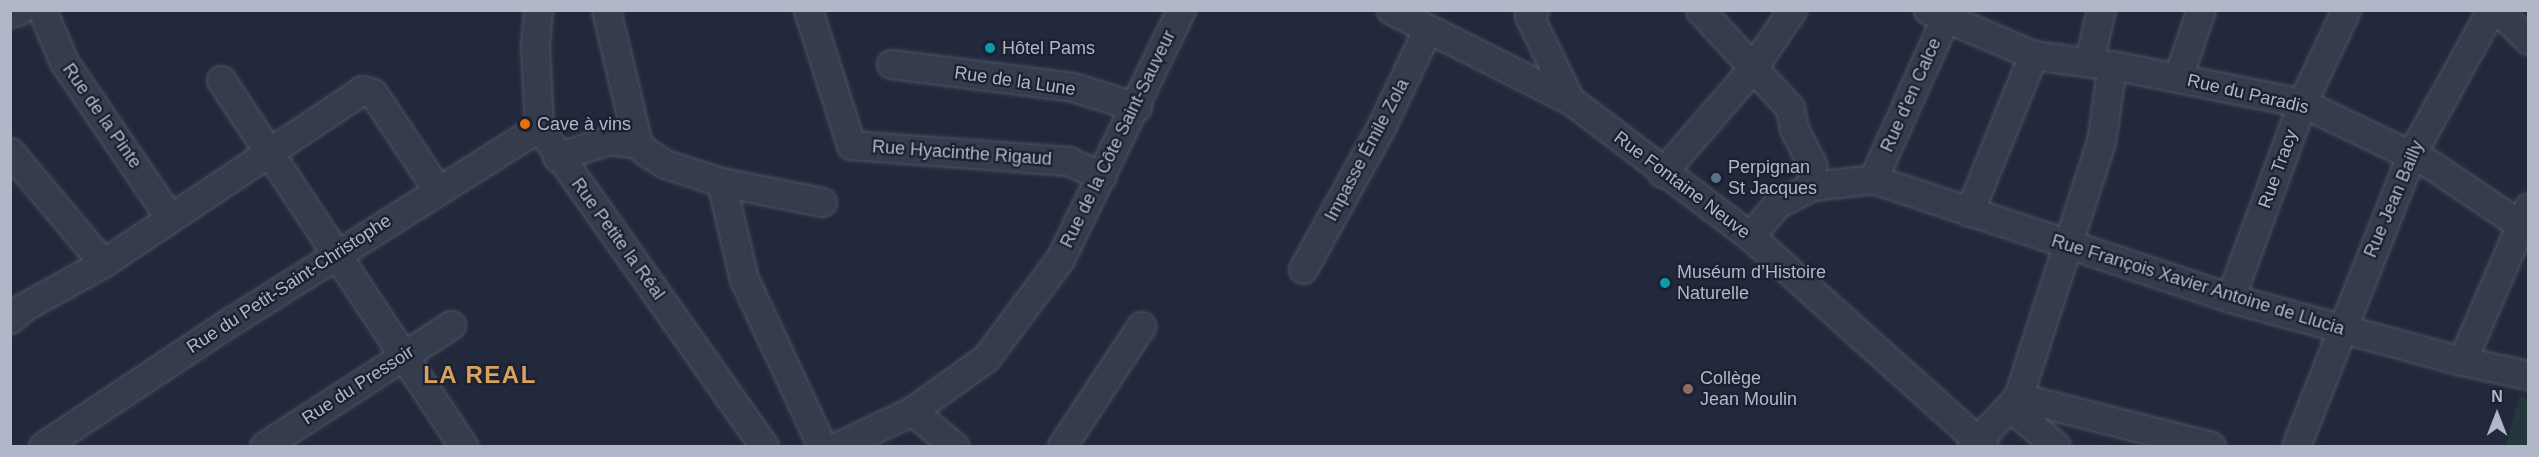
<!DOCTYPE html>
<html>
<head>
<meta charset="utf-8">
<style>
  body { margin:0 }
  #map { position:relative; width:2539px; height:457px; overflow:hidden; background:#22293c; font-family:Arial,sans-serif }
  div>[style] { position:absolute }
  .green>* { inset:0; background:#24373d }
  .roads { filter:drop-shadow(0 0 2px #4e5464) drop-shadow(0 0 2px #4e5464) }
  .minor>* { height:27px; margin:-13.5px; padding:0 13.5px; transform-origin:13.5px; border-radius:13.5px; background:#353c4c }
  .dots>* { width:16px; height:16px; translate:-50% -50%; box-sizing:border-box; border:3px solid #1b2131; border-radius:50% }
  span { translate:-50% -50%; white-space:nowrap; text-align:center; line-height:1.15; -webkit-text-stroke:4.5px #1b2131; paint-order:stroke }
  .poi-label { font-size:18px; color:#b1b7c8 }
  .left { translate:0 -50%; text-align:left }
  .street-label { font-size:18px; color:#b1b7c8 }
  .district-label { font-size:24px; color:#d8a25c; font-weight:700; letter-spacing:1.5px }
  .frame { position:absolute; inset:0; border:12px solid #b1b7c8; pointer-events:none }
  .north { position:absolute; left:2467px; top:385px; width:60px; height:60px; -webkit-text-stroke:4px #1b2131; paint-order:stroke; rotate:0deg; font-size:16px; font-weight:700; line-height:24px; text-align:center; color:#b1b7c8 }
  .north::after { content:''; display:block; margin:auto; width:21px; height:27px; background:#b1b7c8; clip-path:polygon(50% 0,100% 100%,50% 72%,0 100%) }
</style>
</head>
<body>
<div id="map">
  <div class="green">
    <i style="clip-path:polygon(2519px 397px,2528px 399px,2528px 446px,2506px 446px)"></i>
  </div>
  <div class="roads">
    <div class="minor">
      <i style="left:42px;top:10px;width:56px;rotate:67.1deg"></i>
      <i style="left:64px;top:62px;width:189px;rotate:55.8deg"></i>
      <i style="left:538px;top:10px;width:36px;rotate:95deg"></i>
      <i style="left:535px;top:46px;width:81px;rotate:87.2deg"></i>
      <i style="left:539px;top:127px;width:390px;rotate:54.8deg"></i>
      <i style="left:606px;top:10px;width:138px;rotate:76.6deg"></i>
      <i style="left:638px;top:144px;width:11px;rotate:45deg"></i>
      <i style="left:646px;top:152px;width:22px;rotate:32deg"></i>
      <i style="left:665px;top:164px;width:59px;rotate:17.8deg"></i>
      <i style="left:721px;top:182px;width:103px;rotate:11.2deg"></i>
      <i style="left:808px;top:10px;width:142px;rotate:72.3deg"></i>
      <i style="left:851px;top:145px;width:218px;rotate:4.2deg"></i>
      <i style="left:1068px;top:161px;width:37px;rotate:24deg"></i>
      <i style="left:1391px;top:10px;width:200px;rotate:26.7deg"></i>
      <i style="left:1570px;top:100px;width:226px;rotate:37.1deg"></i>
      <i style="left:1750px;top:236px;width:314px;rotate:41.9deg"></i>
      <i style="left:1534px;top:10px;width:8px;rotate:130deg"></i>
      <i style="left:1529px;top:16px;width:93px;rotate:64deg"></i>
      <i style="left:1700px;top:10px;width:133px;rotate:47.4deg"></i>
      <i style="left:1790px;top:108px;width:21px;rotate:79deg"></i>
      <i style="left:1794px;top:129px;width:39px;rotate:63deg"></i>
      <i style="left:1812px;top:164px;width:22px;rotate:90deg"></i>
      <i style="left:1928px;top:10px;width:114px;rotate:23.2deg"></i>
      <i style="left:2033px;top:55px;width:90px;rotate:7.7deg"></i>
      <i style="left:2122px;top:67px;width:184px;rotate:11.3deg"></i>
      <i style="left:2302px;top:103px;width:142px;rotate:25.5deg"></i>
      <i style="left:2430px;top:164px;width:118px;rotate:34deg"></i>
      <i style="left:2498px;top:10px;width:42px;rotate:45deg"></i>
      <i style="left:10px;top:13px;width:10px;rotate:-17deg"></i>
      <i style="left:2089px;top:61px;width:52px;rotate:-76.8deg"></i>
      <i style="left:891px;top:64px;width:183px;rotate:7.2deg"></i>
      <i style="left:1073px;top:87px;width:67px;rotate:17.4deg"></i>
      <i style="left:2178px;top:77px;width:71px;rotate:-71.1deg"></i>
      <i style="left:221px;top:80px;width:439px;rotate:56.5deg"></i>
      <i style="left:10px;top:152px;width:145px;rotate:50deg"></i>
      <i style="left:557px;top:157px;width:55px;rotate:-18.1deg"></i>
      <i style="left:609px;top:140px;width:29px;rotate:8deg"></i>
      <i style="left:1662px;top:173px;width:138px;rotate:-49.1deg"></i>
      <i style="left:1752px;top:69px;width:71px;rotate:-55.9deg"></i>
      <i style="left:1873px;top:179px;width:185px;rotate:-65.8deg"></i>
      <i style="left:721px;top:182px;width:100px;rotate:76.7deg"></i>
      <i style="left:744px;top:279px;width:184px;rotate:65deg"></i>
      <i style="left:1969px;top:212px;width:170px;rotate:-67.8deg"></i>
      <i style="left:1750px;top:236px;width:42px;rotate:-49.8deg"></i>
      <i style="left:1777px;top:204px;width:39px;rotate:-27deg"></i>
      <i style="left:1812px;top:186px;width:61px;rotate:-6.5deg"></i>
      <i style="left:1873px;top:179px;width:376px;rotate:18.4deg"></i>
      <i style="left:2230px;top:298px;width:240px;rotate:15.2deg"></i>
      <i style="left:2462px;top:361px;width:67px;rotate:12deg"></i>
      <i style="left:1303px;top:269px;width:162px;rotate:-61.2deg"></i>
      <i style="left:1381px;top:127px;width:107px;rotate:-64.6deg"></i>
      <i style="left:2230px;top:298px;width:208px;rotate:-69.7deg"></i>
      <i style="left:2302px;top:103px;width:103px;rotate:-64.7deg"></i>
      <i style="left:10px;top:319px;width:18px;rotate:-41deg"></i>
      <i style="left:24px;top:307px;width:90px;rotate:-29.1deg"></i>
      <i style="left:103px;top:263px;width:311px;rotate:-33.7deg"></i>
      <i style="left:362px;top:90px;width:11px;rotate:15deg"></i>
      <i style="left:373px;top:93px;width:115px;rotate:56.3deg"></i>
      <i style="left:2462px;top:361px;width:167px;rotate:-66.7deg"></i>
      <i style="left:2018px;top:397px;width:199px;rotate:14.2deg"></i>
      <i style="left:2010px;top:407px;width:60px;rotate:40.3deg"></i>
      <i style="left:912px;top:411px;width:55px;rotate:39.8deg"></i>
      <i style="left:43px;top:446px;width:228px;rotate:-33.6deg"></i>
      <i style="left:233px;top:320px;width:362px;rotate:-32.2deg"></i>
      <i style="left:264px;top:446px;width:223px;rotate:-32.9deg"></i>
      <i style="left:838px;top:446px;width:82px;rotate:-25.3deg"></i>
      <i style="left:912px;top:411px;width:91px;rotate:-35.6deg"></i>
      <i style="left:986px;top:358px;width:124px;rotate:-53.2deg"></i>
      <i style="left:1060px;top:259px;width:277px;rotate:-64.1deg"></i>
      <i style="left:1062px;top:446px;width:144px;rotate:-56.6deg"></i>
      <i style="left:1972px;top:446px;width:67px;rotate:-46.8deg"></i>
      <i style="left:2018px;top:397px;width:268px;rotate:-72deg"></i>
      <i style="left:2101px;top:142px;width:78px;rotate:-81.9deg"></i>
      <i style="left:2296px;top:446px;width:313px;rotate:-68.4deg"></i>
      <i style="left:2411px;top:155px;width:166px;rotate:-61.1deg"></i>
    </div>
  </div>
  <div class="dots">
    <i style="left:990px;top:48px;background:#0f9aa8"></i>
    <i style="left:525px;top:124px;background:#e8710a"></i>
    <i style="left:1716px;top:178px;background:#5c6f8a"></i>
    <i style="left:1665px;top:283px;background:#0f9aa8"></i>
    <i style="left:1688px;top:389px;background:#8d6e63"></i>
  </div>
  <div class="poi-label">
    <span class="left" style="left:1002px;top:48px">Hôtel Pams</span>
    <span class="left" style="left:537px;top:124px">Cave à vins</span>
    <span class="left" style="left:1728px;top:178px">Perpignan<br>St Jacques</span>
    <span class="left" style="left:1677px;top:283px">Muséum d’Histoire<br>Naturelle</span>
    <span class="left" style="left:1700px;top:389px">Collège<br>Jean Moulin</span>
  </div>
  <div class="street-label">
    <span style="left:1015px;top:81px;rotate:8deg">Rue de la Lune</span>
    <span style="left:2248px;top:94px;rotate:13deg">Rue du Paradis</span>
    <span style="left:1911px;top:95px;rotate:-66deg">Rue d'en Calce</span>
    <span style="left:102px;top:116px;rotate:55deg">Rue de la Pinte</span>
    <span style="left:1118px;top:139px;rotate:-64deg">Rue de la Côte Saint-Sauveur</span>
    <span style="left:1367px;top:150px;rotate:-62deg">Impasse Émile Zola</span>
    <span style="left:962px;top:153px;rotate:4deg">Rue Hyacinthe Rigaud</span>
    <span style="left:2278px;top:169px;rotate:-70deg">Rue Tracy</span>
    <span style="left:1682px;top:185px;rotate:37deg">Rue Fontaine Neuve</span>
    <span style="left:2394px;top:199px;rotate:-67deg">Rue Jean Bailly</span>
    <span style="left:618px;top:239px;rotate:54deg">Rue Petite la Réal</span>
    <span style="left:289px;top:284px;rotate:-33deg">Rue du Petit-Saint-Christophe</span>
    <span style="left:2198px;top:285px;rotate:17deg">Rue François Xavier Antoine de Llucia</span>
    <span style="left:358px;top:385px;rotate:-33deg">Rue du Pressoir</span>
  </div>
  <div class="district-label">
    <span style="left:480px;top:375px">LA REAL</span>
  </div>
  <div class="frame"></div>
  <div class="north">N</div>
</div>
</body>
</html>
